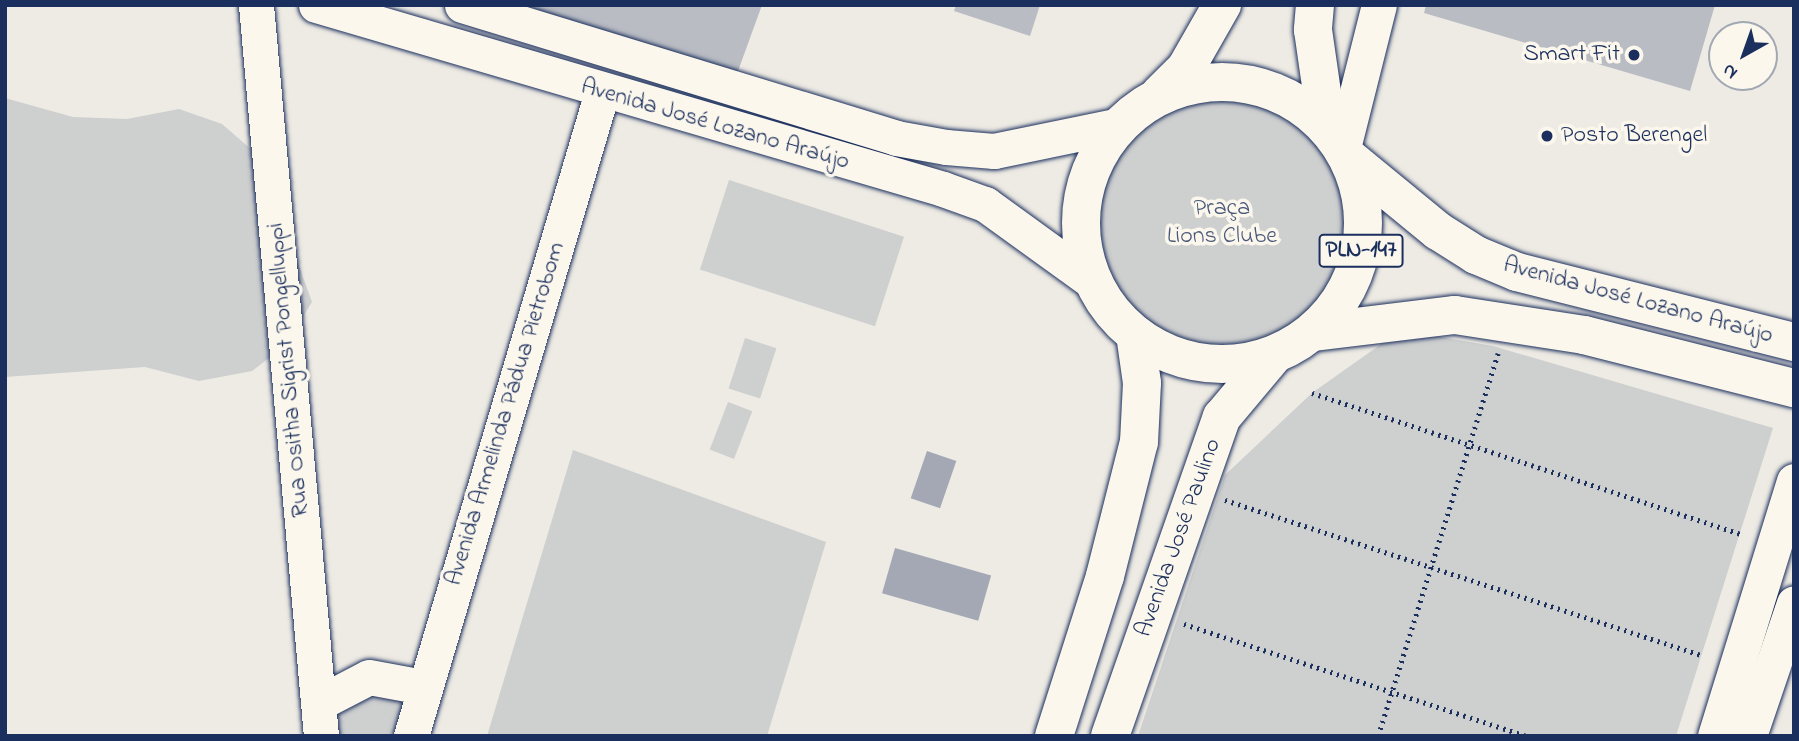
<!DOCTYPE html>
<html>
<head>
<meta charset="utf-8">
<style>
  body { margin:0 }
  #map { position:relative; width:1799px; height:741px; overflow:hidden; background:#eeebe4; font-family:"Indie Flower",sans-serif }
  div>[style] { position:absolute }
  .green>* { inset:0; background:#cecfcf; transform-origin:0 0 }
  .round { border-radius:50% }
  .water>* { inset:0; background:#a3a8b4; transform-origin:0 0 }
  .building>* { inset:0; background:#b9bcc3 }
  .path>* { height:4.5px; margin-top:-2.25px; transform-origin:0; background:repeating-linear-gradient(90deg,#1b2f5e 0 2px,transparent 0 7px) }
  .roads { filter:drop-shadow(0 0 2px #1b2f5e) drop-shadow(0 0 2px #1b2f5e) }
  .minor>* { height:35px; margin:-17.5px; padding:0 17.5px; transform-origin:17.5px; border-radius:17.5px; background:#fbf7ec }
  .major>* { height:38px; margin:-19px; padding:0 19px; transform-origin:19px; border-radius:19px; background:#fbf7ec }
  .major>.ring { margin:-19px; padding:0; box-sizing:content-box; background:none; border:38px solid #fbf7ec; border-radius:50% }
  .dots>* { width:19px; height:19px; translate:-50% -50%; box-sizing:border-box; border:4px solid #fbf7ec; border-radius:50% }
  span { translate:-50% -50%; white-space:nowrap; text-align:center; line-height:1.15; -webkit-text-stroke:7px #fbf7ec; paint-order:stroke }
  .shield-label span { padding:2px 5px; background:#fbf7ec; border:2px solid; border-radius:5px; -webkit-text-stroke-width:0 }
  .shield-label { font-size:23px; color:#1b2f5e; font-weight:700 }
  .poi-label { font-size:24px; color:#1b2f5e }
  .right { translate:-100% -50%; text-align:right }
  .left { translate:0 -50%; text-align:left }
  .street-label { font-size:24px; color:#1b2f5e }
  .park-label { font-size:24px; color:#48577a }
  .frame { position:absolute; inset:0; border:7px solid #1b2f5e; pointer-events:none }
  .north { position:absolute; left:1708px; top:21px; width:70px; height:70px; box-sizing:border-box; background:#fbf7ec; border:2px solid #a1a7b3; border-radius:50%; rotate:220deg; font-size:19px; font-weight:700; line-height:28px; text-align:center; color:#1b2f5e }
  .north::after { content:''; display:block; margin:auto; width:24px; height:32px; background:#1b2f5e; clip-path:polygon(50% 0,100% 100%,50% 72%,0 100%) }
</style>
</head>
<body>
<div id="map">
  <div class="green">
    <i class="round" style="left:1091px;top:92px;width:262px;height:262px"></i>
    <i style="clip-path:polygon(5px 98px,73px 117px,127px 119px,179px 109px,222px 124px,260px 157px,312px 302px,286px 345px,252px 371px,199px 381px,145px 367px,5px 377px)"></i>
    <i style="left:729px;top:180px;width:184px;height:94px;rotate:18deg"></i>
    <i style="clip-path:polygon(1401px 330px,1493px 346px,1773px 428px,1676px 736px,1138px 736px,1225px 475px,1312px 393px)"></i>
    <i style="left:745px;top:338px;width:33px;height:53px;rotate:18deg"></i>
    <i style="left:728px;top:402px;width:26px;height:51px;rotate:21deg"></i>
    <i style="clip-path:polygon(573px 450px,826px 542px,767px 736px,487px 736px)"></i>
    <i style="clip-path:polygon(412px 693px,401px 736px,338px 736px,335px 701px,347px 694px)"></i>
  </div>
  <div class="water">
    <i style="left:927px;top:451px;width:31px;height:50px;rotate:19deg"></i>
    <i style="left:895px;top:548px;width:100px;height:47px;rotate:16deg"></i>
  </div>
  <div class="building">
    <i style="clip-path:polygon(503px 5px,762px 5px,734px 82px)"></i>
    <i style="clip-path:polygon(956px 5px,1040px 5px,1030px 36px,954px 11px)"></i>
    <i style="clip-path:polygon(1426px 5px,1715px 5px,1690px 91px,1424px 13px)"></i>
  </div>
  <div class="path">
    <i style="left:1312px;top:393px;width:451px;rotate:18.2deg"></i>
    <i style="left:1225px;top:500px;width:501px;rotate:18.04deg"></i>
    <i style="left:1184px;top:624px;width:360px;rotate:18.1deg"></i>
    <i style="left:1378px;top:736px;width:401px;rotate:-72.6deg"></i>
  </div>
  <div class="roads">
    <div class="minor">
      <i style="left:256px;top:5px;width:734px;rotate:84.92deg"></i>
      <i style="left:316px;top:5px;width:653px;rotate:16.35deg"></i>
      <i style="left:943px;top:189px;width:45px;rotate:19.7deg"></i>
      <i style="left:985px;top:204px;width:135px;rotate:35.9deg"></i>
      <i style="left:462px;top:5px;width:454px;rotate:17deg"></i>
      <i style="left:896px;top:138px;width:51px;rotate:10.2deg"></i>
      <i style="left:946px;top:147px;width:48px;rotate:4.8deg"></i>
      <i style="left:994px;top:151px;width:128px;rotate:-11.7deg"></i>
      <i style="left:1343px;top:148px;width:147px;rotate:-75.9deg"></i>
      <i style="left:319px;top:703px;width:56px;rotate:-27.5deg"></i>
      <i style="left:369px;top:677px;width:55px;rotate:10.5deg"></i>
      <i style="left:411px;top:736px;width:672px;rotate:-73.48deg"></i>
      <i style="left:1715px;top:736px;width:267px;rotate:-72.8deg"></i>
      <i style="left:1749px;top:736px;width:140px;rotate:-71.3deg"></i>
    </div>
    <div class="major">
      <i style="left:1315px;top:5px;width:25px;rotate:95deg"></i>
      <i style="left:1313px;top:30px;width:98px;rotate:81.8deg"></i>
      <i class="ring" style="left:1081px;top:82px;width:244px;height:244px"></i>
      <i style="left:1160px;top:94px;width:37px;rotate:-45deg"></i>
      <i style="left:1186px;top:68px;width:73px;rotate:-60.3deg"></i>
      <i style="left:1349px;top:158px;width:115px;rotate:39.4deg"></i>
      <i style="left:1438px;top:231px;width:45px;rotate:32.3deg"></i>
      <i style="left:1476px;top:255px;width:44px;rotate:22.5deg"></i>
      <i style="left:1517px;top:272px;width:286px;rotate:14.2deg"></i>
      <i style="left:1314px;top:332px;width:142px;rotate:-6.9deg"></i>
      <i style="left:1455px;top:315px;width:131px;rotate:8.8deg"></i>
      <i style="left:1584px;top:335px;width:217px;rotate:14.2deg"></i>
      <i style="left:1054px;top:736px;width:168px;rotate:-72.3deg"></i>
      <i style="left:1105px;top:576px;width:138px;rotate:-75.8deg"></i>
      <i style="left:1139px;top:442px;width:59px;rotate:-87.1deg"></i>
      <i style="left:1142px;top:383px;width:49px;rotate:-98.1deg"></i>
      <i style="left:1110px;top:736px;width:338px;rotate:-70.7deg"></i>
      <i style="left:1222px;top:417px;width:81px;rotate:-50deg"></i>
    </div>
  </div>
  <div class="dots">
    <i style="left:1634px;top:55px;background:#1b2f5e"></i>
    <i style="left:1547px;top:136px;background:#1b2f5e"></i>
  </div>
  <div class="shield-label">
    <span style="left:1361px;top:251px">PLN-147</span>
  </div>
  <div class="poi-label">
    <span class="right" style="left:1620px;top:55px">Smart Fit</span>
    <span class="left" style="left:1561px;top:136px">Posto Berengel</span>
  </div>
  <div class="street-label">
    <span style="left:715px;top:125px;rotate:16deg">Avenida José Lozano Araújo</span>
    <span style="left:1638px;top:301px;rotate:15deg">Avenida José Lozano Araújo</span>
    <span style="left:289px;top:370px;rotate:-95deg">Rua Ositha Sigrist Pongelluppi</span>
    <span style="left:506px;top:414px;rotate:-73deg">Avenida Armelinda Pádua Pietrobom</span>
    <span style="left:1179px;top:538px;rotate:-70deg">Avenida José Paulino</span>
  </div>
  <div class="park-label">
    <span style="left:1222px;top:223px">Praça<br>Lions Clube</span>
  </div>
  <div class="frame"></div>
  <div class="north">N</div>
</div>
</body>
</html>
